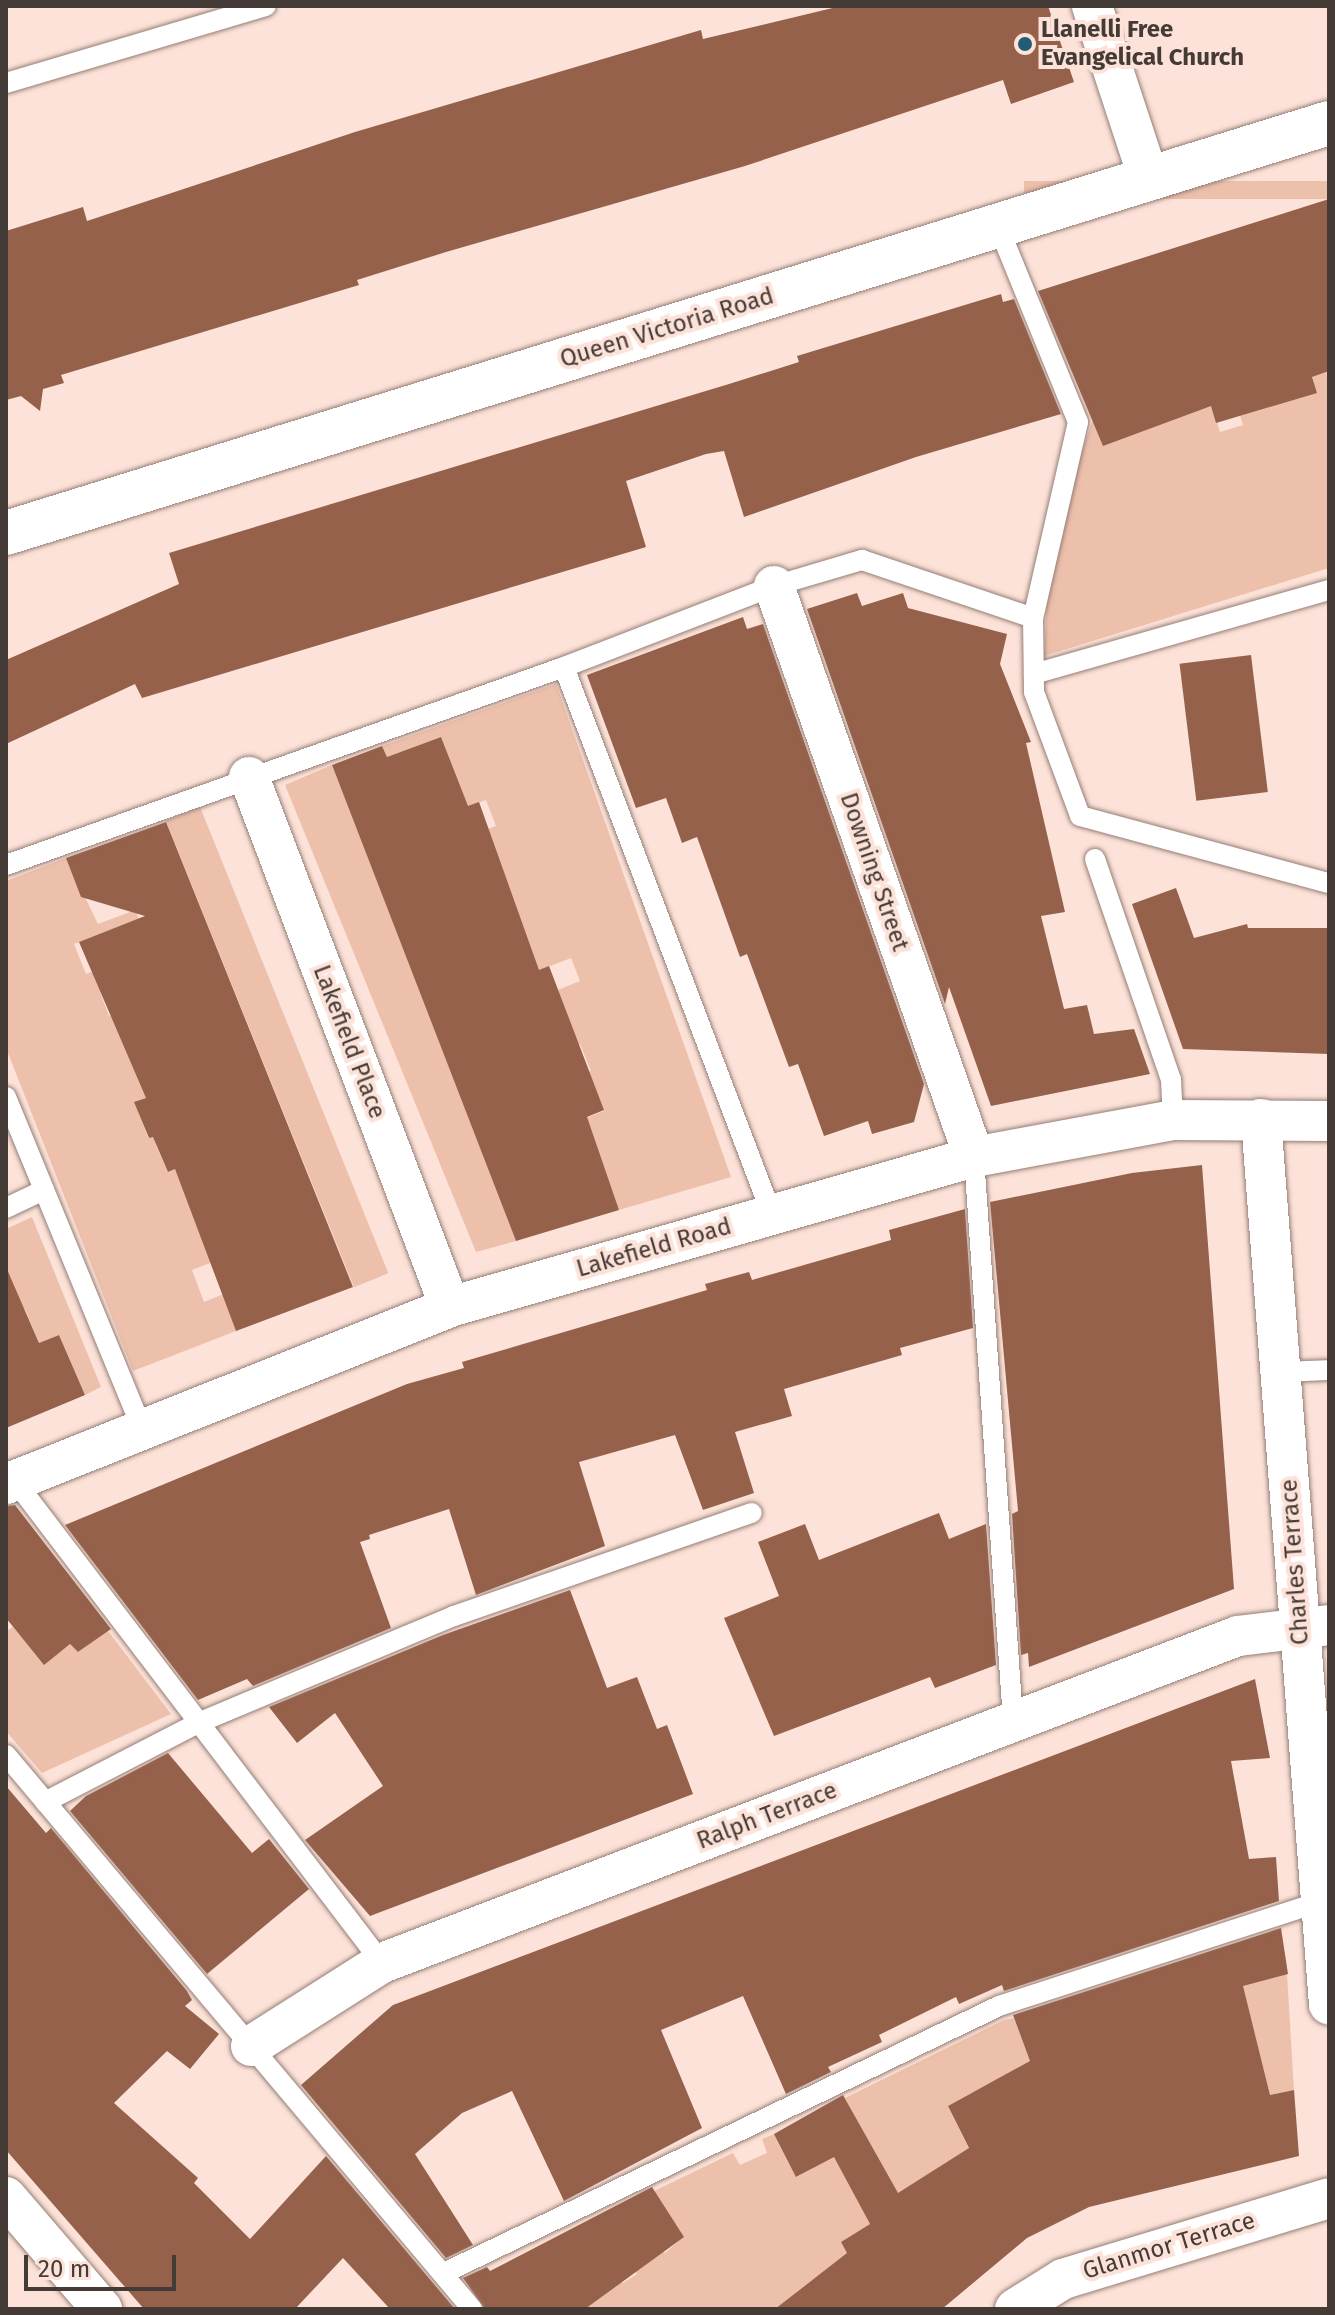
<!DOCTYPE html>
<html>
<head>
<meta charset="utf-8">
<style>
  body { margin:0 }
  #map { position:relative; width:1335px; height:2315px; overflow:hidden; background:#fce2d8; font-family:"Fira Sans",sans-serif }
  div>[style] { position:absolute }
  .green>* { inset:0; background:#edc0ac; transform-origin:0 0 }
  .building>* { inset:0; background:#95614a; transform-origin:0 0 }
  .roads { filter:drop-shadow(0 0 2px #957e75) drop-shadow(0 0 2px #957e75) }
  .lane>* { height:20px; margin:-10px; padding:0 10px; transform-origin:10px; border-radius:10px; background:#fff }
  .street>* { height:40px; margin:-20px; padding:0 20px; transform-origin:20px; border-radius:20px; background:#fff }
  .secondary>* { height:44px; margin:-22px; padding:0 22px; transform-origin:22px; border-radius:22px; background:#fff }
  .dots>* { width:22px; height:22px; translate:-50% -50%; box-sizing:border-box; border:4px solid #fce2d8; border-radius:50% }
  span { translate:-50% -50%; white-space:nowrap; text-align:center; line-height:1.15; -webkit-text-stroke:8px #fce2d8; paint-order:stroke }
  .poi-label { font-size:24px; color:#453b36; font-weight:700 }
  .left { translate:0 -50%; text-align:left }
  .street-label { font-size:24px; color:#453b36 }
  .frame { position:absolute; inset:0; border:8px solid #453b36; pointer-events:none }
  .scale { position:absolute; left:24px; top:2255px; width:152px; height:36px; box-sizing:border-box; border:4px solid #453b36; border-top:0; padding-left:10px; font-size:24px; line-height:28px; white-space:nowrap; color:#453b36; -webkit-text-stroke:6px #fce2d8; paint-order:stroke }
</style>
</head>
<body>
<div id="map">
  <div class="green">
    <i style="left:1329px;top:181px;width:18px;height:305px;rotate:90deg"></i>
    <i style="clip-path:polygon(1190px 340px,1220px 432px,1243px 425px,1236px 403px,1316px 393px,1312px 377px,1329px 371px,1329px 568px,1044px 656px,1047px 603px,1074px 474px,1093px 420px)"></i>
    <i style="clip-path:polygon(556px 684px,731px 1177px,619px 1210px,544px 1135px,604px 1111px,596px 1091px,528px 1096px,591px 1071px,580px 1044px,525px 1066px,503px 1012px,580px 981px,571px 958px,496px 987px,447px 845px,496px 826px,486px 800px,436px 819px,452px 766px,441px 737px,387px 757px,382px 746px)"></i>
    <i style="clip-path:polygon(332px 765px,394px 922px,516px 1241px,476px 1252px,285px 785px)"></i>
    <i style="left:200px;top:807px;width:503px;height:37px;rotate:68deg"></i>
    <i style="clip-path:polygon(66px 858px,98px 924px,135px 910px,139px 919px,74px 944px,86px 974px,153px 948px,160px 968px,100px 992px,109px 1016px,171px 995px,201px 1076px,135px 1102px,148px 1138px,218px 1111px,156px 1145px,168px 1172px,229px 1148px,266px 1241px,192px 1270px,204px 1302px,276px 1273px,236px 1331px,133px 1371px,6px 1048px,6px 881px)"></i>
    <i style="clip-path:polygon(32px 1217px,101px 1387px,85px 1395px,59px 1335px,39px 1343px,25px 1309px,6px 1317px,6px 1229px)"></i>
    <i style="clip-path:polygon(13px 1627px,44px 1664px,70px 1644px,78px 1652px,108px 1631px,171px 1714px,42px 1773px,6px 1731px,6px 1631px)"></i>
    <i style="clip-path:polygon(1287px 1974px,1294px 2090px,1270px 2095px,1254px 2031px,973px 2092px,948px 2106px,989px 2190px,898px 2193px,862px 2208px,870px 2224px,841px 2242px,858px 2269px,812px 2280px,775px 2309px,576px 2309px,616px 2274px,623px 2283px,637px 2274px,614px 2239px,648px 2231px,665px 2253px,683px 2237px,654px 2191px,733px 2153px,740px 2165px,767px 2153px,762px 2139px,782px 2131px,786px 2157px,797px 2177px,813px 2168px,806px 2152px,873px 2151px,845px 2098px,1004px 2020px,1014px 2018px,1029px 2058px,1136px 1980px)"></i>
  </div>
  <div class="building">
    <i style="clip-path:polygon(841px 6px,1048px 6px,1074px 82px,1011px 104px,1003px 80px,745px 166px,446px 252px,357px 280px,359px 285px,61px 375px,64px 383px,43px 389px,40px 411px,21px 396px,6px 400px,6px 231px,83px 207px,87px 221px,355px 132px,701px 30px,703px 39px)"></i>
    <i style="clip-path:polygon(1329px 199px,1329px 371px,1312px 377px,1317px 393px,1216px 423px,1211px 406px,1103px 446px,1038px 291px)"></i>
    <i style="clip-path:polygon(1001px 294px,1003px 302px,1014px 299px,1061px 414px,916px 457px,744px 517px,724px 451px,706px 454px,626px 481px,646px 547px,142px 698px,135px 684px,6px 744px,6px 660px,179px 584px,169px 553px,729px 384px,799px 362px,797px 356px)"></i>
    <i style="clip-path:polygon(857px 593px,862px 606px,903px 593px,908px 608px,1007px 634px,1000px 664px,1031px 742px,1026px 743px,1065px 912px,1041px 916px,1064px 1009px,1087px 1005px,1094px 1034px,1134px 1029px,1150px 1074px,991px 1106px,949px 987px,945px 1004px,807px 609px)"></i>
    <i style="clip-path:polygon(743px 617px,747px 629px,763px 624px,924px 1084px,914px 1122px,872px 1134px,868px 1121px,824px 1136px,798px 1064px,789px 1067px,747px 954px,740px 957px,697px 837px,682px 843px,666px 798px,636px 808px,587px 675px)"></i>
    <i style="left:1251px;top:655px;width:138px;height:72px;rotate:83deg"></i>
    <i style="clip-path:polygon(441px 737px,468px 806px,479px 802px,539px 970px,549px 966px,604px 1110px,587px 1117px,619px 1210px,516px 1241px,332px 765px,382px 746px,387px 757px)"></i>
    <i style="clip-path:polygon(166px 822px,353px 1287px,236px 1331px,175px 1169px,168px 1172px,153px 1137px,149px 1138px,134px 1102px,146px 1098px,79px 942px,145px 916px,81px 897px,66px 858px)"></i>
    <i style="clip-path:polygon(1176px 888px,1194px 938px,1247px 924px,1248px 928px,1329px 928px,1329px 1054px,1183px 1049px,1132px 904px)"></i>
    <i style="clip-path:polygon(1202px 1165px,1234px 1589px,1029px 1667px,1028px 1653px,1021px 1655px,1012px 1514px,1018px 1511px,990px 1202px,1132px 1173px)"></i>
    <i style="clip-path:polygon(965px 1209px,973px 1328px,900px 1348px,902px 1355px,784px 1389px,792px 1416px,735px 1432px,754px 1493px,703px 1510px,675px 1435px,579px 1462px,605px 1546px,476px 1595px,449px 1509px,369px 1535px,370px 1539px,360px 1542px,391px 1628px,253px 1686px,247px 1679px,198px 1700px,65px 1525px,407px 1384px,464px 1368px,462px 1362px,707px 1290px,705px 1284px,749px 1272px,752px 1280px,891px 1240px,889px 1230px)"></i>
    <i style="clip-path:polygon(6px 1267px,39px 1343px,59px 1335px,85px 1395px,6px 1428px)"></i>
    <i style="clip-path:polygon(15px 1505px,111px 1629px,78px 1652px,70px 1644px,44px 1665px,6px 1618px,6px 1506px)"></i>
    <i style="clip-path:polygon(939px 1513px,949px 1539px,986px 1524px,996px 1665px,935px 1688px,930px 1677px,774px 1736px,724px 1618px,779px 1596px,758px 1542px,805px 1524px,819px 1560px)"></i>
    <i style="clip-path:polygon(570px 1590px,607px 1688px,637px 1677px,657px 1729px,667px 1725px,693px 1794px,370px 1916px,305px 1840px,383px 1786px,335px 1713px,297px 1743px,269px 1707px,443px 1635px)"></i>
    <i style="clip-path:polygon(1255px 1679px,1270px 1758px,1231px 1761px,1249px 1859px,1276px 1857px,1279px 1901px,1004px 1991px,1002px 1985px,959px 2004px,956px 1997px,879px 2035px,882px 2042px,828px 2067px,831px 2072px,786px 2094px,743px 1996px,661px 2030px,702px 2128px,564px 2201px,512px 2091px,462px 2113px,415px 2154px,473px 2245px,446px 2258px,301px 2085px,393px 2005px)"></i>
    <i style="clip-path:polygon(168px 1753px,252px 1853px,269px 1839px,309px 1889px,207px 1974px,70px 1811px,86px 1796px)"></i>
    <i style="clip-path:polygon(6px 1786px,46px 1833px,51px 1828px,187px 1991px,192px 2000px,185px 2006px,219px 2034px,190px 2069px,167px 2051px,114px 2103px,198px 2178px,194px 2183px,250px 2239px,326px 2156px,455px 2309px,390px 2309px,343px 2258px,295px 2309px,144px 2309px,6px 2150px)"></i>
    <i style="clip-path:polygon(1281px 1928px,1288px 1974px,1243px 1986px,1270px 2095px,1294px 2090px,1299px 2156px,1089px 2207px,1027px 2238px,942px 2309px,775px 2309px,847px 2253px,841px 2242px,870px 2224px,834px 2157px,796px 2177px,774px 2134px,843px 2095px,898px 2193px,969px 2148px,948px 2106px,1030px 2061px,1013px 2015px)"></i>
    <i style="clip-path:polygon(652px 2187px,684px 2237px,585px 2309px,485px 2309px,463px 2278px,487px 2267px,490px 2271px)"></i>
  </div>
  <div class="roads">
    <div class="lane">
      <i style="left:6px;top:83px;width:271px;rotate:-16.5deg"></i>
      <i style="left:998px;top:226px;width:212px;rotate:67.8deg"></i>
      <i style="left:1078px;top:422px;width:201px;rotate:102.9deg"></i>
      <i style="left:1033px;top:618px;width:74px;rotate:89.2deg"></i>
      <i style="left:1034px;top:692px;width:132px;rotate:69.6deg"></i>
      <i style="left:1080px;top:816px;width:258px;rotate:15.1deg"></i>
      <i style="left:564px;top:667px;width:586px;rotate:69.22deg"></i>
      <i style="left:1034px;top:674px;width:307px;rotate:-15.9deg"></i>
      <i style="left:1095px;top:859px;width:234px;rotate:71deg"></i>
      <i style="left:1171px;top:1080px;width:40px;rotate:87.1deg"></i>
      <i style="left:6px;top:865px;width:592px;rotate:-19.54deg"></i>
      <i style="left:564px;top:667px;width:225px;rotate:-21.1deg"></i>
      <i style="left:774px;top:586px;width:92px;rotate:-16.5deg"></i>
      <i style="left:862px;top:560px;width:181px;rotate:18.7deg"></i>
      <i style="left:6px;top:1097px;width:359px;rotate:67.7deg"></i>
      <i style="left:974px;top:1157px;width:565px;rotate:86.04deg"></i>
      <i style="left:6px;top:1208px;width:42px;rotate:-25.3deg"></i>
      <i style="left:1280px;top:1372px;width:49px;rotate:-2.3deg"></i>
      <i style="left:15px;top:1481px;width:606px;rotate:52.71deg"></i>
      <i style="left:6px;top:1755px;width:724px;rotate:49.93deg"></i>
      <i style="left:45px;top:1802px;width:172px;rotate:-27.3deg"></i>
      <i style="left:198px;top:1723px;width:277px;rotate:-22.7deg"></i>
      <i style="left:454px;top:1616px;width:315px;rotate:-19.1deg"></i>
      <i style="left:444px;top:2273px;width:616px;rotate:-25.69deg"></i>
      <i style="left:999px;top:2006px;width:343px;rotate:-18deg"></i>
    </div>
    <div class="street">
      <i style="left:1092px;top:6px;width:179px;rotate:71.8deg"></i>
      <i style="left:774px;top:586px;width:605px;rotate:70.7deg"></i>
      <i style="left:249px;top:777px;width:567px;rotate:69.23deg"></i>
      <i style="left:1261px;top:1119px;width:888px;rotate:85.61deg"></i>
      <i style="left:6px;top:1484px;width:478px;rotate:-21.7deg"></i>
      <i style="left:450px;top:1307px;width:545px;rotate:-15.97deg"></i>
      <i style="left:974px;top:1157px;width:202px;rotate:-10.5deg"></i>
      <i style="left:1173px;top:1120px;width:156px;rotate:0.4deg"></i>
      <i style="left:251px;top:2046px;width:155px;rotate:-32.4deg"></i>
      <i style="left:382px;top:1963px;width:916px;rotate:-20.91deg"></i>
      <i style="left:1238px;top:1636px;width:92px;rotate:-6.9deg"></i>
      <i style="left:6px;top:2197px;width:148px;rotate:49.4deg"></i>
      <i style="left:1015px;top:2309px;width:57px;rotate:-32deg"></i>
      <i style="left:1063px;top:2279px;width:278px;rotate:-16.9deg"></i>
    </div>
    <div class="secondary">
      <i style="left:6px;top:533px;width:1385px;rotate:-17.22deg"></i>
    </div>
  </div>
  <div class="dots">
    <i style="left:1025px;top:44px;background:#215e75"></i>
  </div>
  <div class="poi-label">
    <span class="left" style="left:1041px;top:44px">Llanelli Free<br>Evangelical Church</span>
  </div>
  <div class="street-label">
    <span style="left:667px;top:328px;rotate:-17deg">Queen Victoria Road</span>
    <span style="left:874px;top:872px;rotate:71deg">Downing Street</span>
    <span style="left:349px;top:1042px;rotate:69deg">Lakefield Place</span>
    <span style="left:654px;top:1248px;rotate:-16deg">Lakefield Road</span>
    <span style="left:1295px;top:1562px;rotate:-94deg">Charles Terrace</span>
    <span style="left:767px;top:1816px;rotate:-21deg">Ralph Terrace</span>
    <span style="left:1169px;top:2246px;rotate:-17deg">Glanmor Terrace</span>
  </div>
  <div class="frame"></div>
  <div class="scale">20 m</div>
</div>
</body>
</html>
